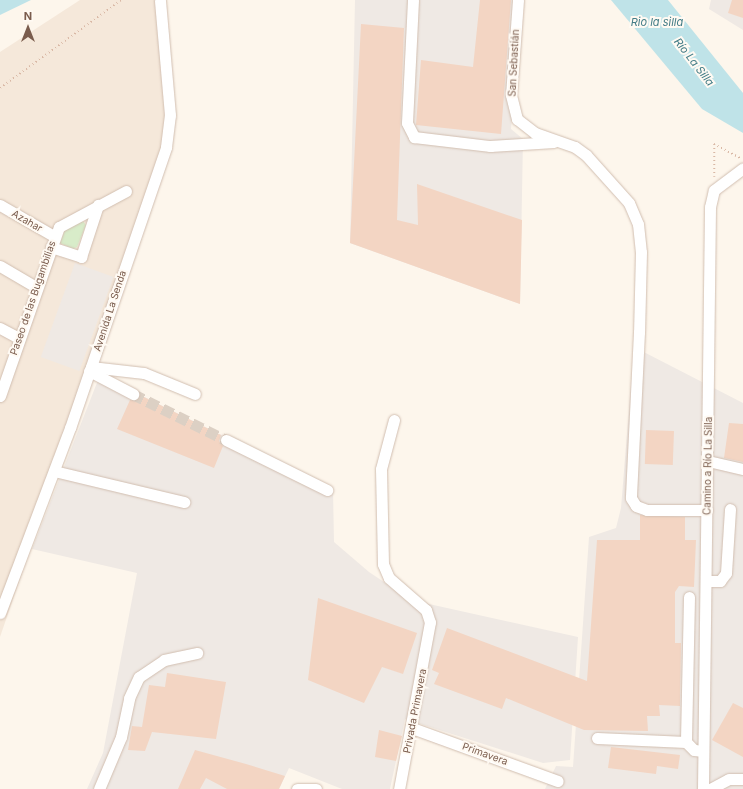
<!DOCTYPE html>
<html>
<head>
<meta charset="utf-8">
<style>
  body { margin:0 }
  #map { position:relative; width:743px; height:789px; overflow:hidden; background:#fdf6ec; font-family:Inter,sans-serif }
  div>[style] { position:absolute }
  .residential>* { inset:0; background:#f5e8da }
  .industrial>* { inset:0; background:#efe9e4; transform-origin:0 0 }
  .green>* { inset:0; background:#d8ecc9 }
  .water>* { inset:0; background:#bfe3e8 }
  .building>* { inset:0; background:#f3d5c3; transform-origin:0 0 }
  .minor-tunnel>* { height:11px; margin-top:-5.5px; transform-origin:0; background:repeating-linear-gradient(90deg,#dcd0c4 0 11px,transparent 0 16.5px) }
  .path>* { height:1.5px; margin-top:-0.75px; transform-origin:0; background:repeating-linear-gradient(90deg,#d9b8a5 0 1px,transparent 0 4px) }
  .roads { filter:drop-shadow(0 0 1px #d1beb0) drop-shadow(0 0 1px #d1beb0) }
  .minor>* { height:11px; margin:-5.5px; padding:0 5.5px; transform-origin:5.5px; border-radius:5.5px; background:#fff }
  span { translate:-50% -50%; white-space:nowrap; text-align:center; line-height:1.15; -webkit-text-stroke:4px #fffaf3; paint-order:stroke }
  .street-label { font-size:10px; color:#7a5c4d }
  .water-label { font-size:11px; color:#437c86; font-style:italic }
  .north { position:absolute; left:8px; top:8px; width:40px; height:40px; -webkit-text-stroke:3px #fffaf3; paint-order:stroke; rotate:0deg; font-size:11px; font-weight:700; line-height:16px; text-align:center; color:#7a5c4d }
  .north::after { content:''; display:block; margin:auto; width:14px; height:18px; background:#7a5c4d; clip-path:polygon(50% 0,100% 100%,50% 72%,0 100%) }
</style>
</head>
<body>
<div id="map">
  <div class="residential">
    <i style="clip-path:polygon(80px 0,162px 0,170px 57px,174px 133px,0 637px,0 52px)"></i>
  </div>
  <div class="industrial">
    <i style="clip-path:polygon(355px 0,520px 0,511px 129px,523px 139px,520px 304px,350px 243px)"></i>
    <i style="clip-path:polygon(711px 0,743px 0,743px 30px,709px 9px)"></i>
    <i style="left:75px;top:263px;width:41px;height:100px;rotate:20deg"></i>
    <i style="clip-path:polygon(634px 347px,743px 403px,743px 789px,545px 789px,556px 766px,573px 767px,589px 537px,616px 528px,621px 508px)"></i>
    <i style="clip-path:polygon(100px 375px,333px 490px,334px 542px,369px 572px,411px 600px,578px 637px,570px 760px,543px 763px,405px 719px,390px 789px,342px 789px,289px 768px,279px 789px,87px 789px,103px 753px,137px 573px,32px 549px)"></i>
  </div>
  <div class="green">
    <i style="clip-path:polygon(82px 220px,86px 225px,77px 247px,73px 249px,60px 243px,66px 227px)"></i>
  </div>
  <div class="water">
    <i style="clip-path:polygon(0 0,31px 0,0 15px)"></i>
    <i style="clip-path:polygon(611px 0,668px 0,743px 93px,743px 133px,702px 109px)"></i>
  </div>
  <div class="building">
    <i style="clip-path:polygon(480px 0,511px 0,501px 134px,416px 125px,421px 60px,473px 67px)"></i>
    <i style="clip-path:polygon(732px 0,743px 0,743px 18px,728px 13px)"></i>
    <i style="clip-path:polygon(361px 24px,404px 28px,397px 220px,418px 225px,417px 184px,522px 220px,520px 304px,350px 243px)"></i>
    <i style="clip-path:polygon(140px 395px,221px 435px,219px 441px,223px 446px,214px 468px,117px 429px,130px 400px,136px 400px)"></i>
    <i style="clip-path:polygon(729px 423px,743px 424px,743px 462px,724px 458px)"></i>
    <i style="left:646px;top:430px;width:28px;height:34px;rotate:2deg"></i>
    <i style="clip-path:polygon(640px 515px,685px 517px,685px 540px,696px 540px,694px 587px,679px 586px,675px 592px,675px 643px,681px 643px,680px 706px,659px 705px,660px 716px,647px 716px,648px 731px,584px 730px,506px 698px,502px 709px,434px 684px,439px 673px,432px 670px,447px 628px,587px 681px,597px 540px,640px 540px)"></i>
    <i style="clip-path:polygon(318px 598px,417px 633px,403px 674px,382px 667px,364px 703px,308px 680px)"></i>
    <i style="clip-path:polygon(167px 673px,226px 682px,216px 739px,152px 732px,145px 751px,128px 750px,132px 726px,142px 727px,149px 685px,165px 687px)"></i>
    <i style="clip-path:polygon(733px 703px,743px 708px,743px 757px,712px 740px)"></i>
    <i style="clip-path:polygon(379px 730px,402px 736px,396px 761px,375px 757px)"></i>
    <i style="clip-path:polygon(611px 747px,680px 755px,678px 769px,657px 766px,656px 774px,608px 768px)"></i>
    <i style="clip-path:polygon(195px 750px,246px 764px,285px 776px,279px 789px,227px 789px,206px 778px,200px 789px,178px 789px)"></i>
  </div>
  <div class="minor-tunnel">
    <i style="left:133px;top:394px;width:104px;rotate:26.3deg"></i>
  </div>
  <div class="path">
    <i style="left:0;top:88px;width:150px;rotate:-36deg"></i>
    <i style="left:714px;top:177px;width:33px;rotate:-90deg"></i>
    <i style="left:714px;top:144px;width:30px;rotate:28deg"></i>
  </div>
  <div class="roads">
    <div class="minor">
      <i style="left:413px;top:0;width:123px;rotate:92.8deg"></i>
      <i style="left:407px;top:123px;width:16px;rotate:63deg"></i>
      <i style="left:414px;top:137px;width:77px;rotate:6.8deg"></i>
      <i style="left:490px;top:146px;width:64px;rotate:-3.6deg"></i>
      <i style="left:518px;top:0;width:95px;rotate:94.2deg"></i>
      <i style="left:511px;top:95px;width:25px;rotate:76deg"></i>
      <i style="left:517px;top:119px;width:23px;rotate:38deg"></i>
      <i style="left:535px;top:133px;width:42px;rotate:19.3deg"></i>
      <i style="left:575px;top:147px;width:14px;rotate:36deg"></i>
      <i style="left:586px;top:155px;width:64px;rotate:48.1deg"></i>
      <i style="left:629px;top:203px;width:23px;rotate:67deg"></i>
      <i style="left:638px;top:224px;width:28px;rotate:84deg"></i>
      <i style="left:641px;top:252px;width:80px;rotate:91.4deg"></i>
      <i style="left:639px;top:332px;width:166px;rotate:92.8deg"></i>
      <i style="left:631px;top:498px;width:9px;rotate:58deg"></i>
      <i style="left:636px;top:506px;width:12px;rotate:20deg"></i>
      <i style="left:647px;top:510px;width:60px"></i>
      <i style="left:0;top:205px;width:62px;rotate:29.9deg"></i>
      <i style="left:51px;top:247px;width:32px;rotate:18deg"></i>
      <i style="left:81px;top:257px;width:55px;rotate:-71.9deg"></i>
      <i style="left:0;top:266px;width:42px;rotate:30.3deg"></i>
      <i style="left:0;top:328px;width:21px;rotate:28deg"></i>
      <i style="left:91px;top:367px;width:53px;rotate:6.5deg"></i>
      <i style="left:144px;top:373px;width:55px;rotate:22.4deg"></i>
      <i style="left:89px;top:371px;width:50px;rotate:27.6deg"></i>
      <i style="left:0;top:396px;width:179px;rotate:-70.8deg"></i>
      <i style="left:59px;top:227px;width:76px;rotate:-28.2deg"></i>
      <i style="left:394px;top:420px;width:51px;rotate:104.9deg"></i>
      <i style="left:381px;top:469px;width:95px;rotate:88.8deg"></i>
      <i style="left:383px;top:564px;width:15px;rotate:67deg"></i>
      <i style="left:389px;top:578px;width:49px;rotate:40.9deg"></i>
      <i style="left:426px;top:610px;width:13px;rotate:72deg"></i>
      <i style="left:430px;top:622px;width:170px;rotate:100.5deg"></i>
      <i style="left:226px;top:440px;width:113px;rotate:26.3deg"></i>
      <i style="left:708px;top:461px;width:36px;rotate:13deg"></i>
      <i style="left:54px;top:471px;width:134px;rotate:13.4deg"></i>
      <i style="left:706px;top:581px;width:14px"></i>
      <i style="left:720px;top:581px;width:10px;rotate:-53deg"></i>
      <i style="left:726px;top:573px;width:64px;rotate:-86.4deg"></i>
      <i style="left:689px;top:597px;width:145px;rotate:91.2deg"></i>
      <i style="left:686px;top:742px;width:11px;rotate:45deg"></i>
      <i style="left:694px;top:750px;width:9px;rotate:6deg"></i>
      <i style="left:0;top:613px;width:198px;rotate:-69.3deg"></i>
      <i style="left:70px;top:428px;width:297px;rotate:-71.1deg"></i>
      <i style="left:166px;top:147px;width:32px;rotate:-83deg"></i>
      <i style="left:170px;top:115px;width:115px;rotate:-95deg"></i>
      <i style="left:412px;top:728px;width:155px;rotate:20deg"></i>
      <i style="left:597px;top:738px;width:89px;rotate:2.6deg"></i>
      <i style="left:99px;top:789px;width:56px;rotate:-67.1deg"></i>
      <i style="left:121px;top:737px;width:40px;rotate:-78deg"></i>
      <i style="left:129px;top:698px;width:23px;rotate:-65deg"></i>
      <i style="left:139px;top:677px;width:30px;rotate:-34deg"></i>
      <i style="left:164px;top:660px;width:34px;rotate:-12deg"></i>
      <i style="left:297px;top:789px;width:19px"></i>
      <i style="left:703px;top:789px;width:582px;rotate:-89.31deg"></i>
      <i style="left:710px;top:207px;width:17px;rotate:-77deg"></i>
      <i style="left:714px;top:190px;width:36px;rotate:-37deg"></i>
      <i style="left:710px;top:789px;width:21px;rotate:-28deg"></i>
      <i style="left:729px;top:779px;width:14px"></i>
    </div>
  </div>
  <div class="street-label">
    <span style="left:514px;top:63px;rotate:-87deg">San Sebastián</span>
    <span style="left:27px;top:221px;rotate:30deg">Azahar</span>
    <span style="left:33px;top:298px;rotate:-71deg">Paseo de las Bugambilias</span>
    <span style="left:110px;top:311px;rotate:-72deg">Avenida La Senda</span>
    <span style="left:708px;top:466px;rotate:-89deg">Camino a Río La Silla</span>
    <span style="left:415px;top:711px;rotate:-79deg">Privada Primavera</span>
    <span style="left:485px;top:754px;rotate:20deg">Primavera</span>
  </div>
  <div class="water-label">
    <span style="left:657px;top:22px">Rio la silla</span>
    <span style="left:694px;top:62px;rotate:52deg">Río La Silla</span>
  </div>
  <div class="north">N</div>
</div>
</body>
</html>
